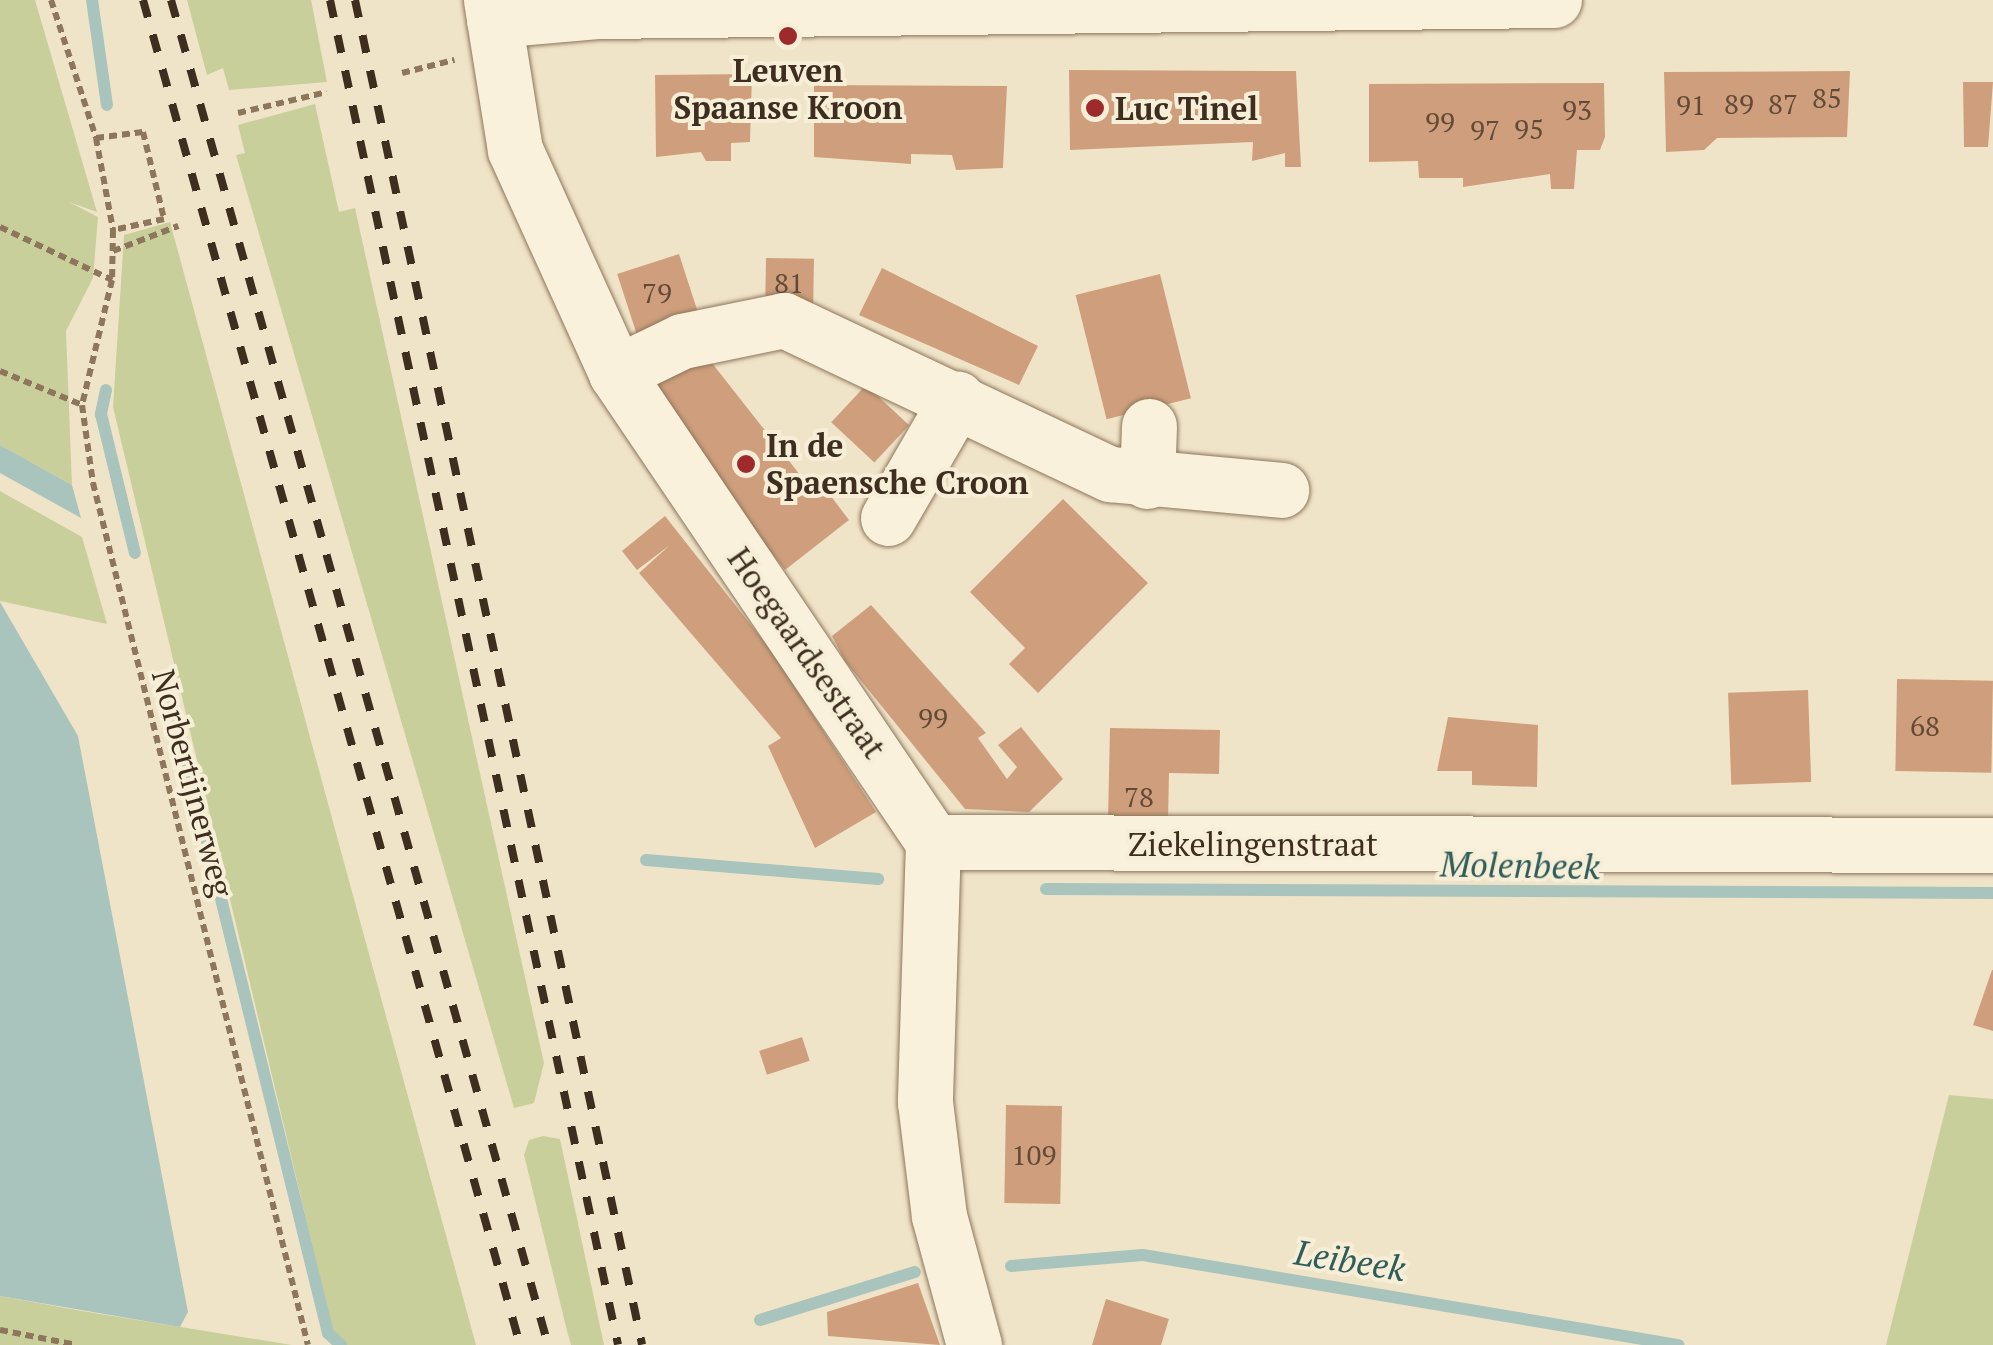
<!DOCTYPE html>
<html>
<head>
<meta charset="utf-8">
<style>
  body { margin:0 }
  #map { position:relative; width:1993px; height:1345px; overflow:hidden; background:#f0e4c8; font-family:"PT Serif",serif }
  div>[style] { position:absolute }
  .green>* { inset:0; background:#c9cf9b }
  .water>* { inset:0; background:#a9c4bc }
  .stream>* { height:12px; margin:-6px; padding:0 6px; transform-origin:6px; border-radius:6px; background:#a9c4bc }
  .building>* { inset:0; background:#cf9f7d; transform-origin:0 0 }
  .path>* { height:6px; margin-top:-3px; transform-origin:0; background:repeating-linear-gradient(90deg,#8d765c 0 8px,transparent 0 13px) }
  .roads { filter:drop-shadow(0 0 2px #8d765c) drop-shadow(0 0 2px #8d765c) }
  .minor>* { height:55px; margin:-27.5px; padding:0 27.5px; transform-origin:27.5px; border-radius:27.5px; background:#faf1dc }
  .rail>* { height:8px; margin-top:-4px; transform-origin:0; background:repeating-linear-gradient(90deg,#3d2e20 0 18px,transparent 0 36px) }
  .dots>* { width:28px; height:28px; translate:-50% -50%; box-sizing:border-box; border:5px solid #f7eed8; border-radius:50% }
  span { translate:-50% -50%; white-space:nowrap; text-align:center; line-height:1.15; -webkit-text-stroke:8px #f7eed8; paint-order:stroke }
  .number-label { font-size:28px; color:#624a37 }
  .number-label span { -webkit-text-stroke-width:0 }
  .poi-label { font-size:32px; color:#3d2e20; font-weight:700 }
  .left { translate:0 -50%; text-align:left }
  .street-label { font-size:32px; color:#3d2e20 }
  .water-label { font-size:35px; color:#2f5d5a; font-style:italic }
</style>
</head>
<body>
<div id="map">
  <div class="green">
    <i style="clip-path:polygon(0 0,35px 0,97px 212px,69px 202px,98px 217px,93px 278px,66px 331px,72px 485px,0 445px)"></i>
    <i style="clip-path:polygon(187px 0,311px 0,327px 82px,229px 90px,223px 68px,207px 75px)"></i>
    <i style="clip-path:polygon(315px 104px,339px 212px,355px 208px,544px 1063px,534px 1103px,514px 1108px,236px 155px,245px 153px,238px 125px)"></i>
    <i style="clip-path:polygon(170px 222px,351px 888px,476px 1345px,336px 1345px,113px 407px,124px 235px)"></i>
    <i style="clip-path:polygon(0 491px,82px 537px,107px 624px,0 601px)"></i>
    <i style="clip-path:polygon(1949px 1095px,1993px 1099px,1993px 1345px,1886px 1345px)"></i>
    <i style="clip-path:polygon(543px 1136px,560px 1139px,604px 1345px,571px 1345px,567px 1331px,524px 1155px,529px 1140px)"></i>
    <i style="clip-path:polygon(0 1296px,82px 1311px,292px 1345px,0 1345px)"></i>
  </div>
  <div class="water">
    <i style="clip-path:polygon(0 445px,72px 485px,81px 518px,0 473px)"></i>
    <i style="clip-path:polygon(0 602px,78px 736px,188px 1312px,180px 1327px,0 1296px)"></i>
  </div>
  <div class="stream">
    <i style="left:92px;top:0;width:106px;rotate:81.9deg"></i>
    <i style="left:106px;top:390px;width:25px;rotate:102deg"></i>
    <i style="left:101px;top:414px;width:143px;rotate:76.3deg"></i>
    <i style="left:173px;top:704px;width:648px;rotate:76.16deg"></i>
    <i style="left:328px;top:1333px;width:18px;rotate:43deg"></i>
    <i style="left:646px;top:860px;width:233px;rotate:4.7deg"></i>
    <i style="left:1046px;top:889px;width:947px;rotate:0.24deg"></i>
    <i style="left:1011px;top:1266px;width:132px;rotate:-4.8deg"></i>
    <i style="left:1143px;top:1255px;width:543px;rotate:9.55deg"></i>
    <i style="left:760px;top:1320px;width:162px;rotate:-17.2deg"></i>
  </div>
  <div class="building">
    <i style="clip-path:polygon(1069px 70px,1296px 71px,1301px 167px,1285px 167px,1285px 153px,1252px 161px,1253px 142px,1070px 150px)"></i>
    <i style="clip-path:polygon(1850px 71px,1847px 137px,1717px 138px,1704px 150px,1666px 152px,1664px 72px)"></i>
    <i style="clip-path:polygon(752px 74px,750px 142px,731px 143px,731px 161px,706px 161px,701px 152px,656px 157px,655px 75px)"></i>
    <i style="clip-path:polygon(1963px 82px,1993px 82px,1988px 147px,1964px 147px)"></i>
    <i style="clip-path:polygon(1604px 83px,1605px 137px,1600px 150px,1577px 150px,1574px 189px,1551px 189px,1550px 174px,1463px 187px,1463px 178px,1419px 178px,1418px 161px,1369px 162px,1369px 84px)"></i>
    <i style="clip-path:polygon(814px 85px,1007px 86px,1003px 168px,956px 170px,952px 155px,911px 154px,911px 164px,814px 157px)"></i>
    <i style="left:679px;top:254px;width:63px;height:65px;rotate:72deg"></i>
    <i style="left:766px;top:258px;width:48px;height:49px;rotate:1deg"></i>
    <i style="clip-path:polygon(882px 268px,1038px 346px,1019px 385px,859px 315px)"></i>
    <i style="left:1160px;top:274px;width:128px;height:87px;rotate:76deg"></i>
    <i style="clip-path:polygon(701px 349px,815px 494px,824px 487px,849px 520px,785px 570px,677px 433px,654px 379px)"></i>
    <i style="left:866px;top:385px;width:59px;height:51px;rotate:43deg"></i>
    <i style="clip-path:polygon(1063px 499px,1148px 583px,1038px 693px,1009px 664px,1025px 648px,970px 592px)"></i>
    <i style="clip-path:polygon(665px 516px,770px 649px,876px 812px,815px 848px,768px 746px,781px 738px,639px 573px,670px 545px,637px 570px,622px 551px)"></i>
    <i style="clip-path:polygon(871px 605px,986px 733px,978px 738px,1007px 779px,1017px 767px,998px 745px,1021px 727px,1063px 779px,1029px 812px,965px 809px,845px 661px,832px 636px)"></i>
    <i style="left:1897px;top:679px;width:96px;height:92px;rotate:1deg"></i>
    <i style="left:1808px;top:690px;width:92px;height:80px;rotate:88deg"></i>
    <i style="clip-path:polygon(1448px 717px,1538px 725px,1537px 787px,1472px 785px,1472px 771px,1437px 771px)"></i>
    <i style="clip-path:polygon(1110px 728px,1220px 730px,1219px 774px,1169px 773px,1168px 822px,1108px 820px)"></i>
    <i style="clip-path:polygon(1992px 970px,1993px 970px,1993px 1031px,1973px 1025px)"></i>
    <i style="left:802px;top:1037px;width:25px;height:45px;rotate:72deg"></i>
    <i style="left:1006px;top:1105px;width:56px;height:98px;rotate:1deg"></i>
    <i style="clip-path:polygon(918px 1283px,940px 1345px,828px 1336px,827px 1312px)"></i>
    <i style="clip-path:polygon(1106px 1299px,1169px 1319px,1161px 1345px,1092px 1345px)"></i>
  </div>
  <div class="path">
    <i style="left:51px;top:0;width:145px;rotate:71.9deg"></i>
    <i style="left:96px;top:138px;width:94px;rotate:79.5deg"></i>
    <i style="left:113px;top:230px;width:50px;rotate:91.1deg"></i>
    <i style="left:112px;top:280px;width:129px;rotate:103.5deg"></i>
    <i style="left:82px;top:405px;width:79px;rotate:82deg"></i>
    <i style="left:93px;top:483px;width:888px;rotate:76deg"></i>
    <i style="left:402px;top:73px;width:54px;rotate:-14deg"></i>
    <i style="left:238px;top:113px;width:91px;rotate:-13.3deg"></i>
    <i style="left:96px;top:138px;width:47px;rotate:-7.3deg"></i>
    <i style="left:143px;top:132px;width:89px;rotate:76.4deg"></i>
    <i style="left:164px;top:219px;width:52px;rotate:167.8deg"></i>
    <i style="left:0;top:227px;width:124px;rotate:25.3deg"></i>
    <i style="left:113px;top:251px;width:70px;rotate:-21deg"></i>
    <i style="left:0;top:371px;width:89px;rotate:22.5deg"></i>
    <i style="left:0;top:1330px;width:78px;rotate:11deg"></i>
  </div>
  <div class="roads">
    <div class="minor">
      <i style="left:491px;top:0;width:152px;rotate:80.9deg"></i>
      <i style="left:515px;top:150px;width:245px;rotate:65.6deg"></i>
      <i style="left:616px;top:373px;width:566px;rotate:55.94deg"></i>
      <i style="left:933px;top:842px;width:260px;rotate:91.8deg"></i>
      <i style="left:925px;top:1102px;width:115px;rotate:83deg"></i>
      <i style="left:939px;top:1216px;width:134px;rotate:74.8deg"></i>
      <i style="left:494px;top:20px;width:103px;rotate:-5deg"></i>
      <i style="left:597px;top:11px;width:957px;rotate:-0.66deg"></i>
      <i style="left:616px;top:373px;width:73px;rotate:-25.9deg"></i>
      <i style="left:682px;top:341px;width:104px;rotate:-11.6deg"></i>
      <i style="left:784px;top:320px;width:361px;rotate:25.3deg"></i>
      <i style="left:1110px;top:474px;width:172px;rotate:5.3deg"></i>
      <i style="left:1147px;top:481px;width:55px;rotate:-87.9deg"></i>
      <i style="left:888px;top:518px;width:138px;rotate:-59.9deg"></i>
      <i style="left:933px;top:842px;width:1060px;rotate:0.16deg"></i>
    </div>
  </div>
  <div class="rail">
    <i style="left:143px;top:0;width:1397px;rotate:74.34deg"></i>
    <i style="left:171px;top:0;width:1397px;rotate:74.34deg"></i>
    <i style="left:330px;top:0;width:1375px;rotate:77.91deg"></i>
    <i style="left:355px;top:0;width:1375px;rotate:77.95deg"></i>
  </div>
  <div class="dots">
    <i style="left:788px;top:36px;background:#9e2a2b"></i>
    <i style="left:1095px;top:108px;background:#9e2a2b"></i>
    <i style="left:746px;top:464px;background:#9e2a2b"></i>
  </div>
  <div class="number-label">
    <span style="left:1827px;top:98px">85</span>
    <span style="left:1739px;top:104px">89</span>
    <span style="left:1783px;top:104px">87</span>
    <span style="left:1691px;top:105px">91</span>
    <span style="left:1577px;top:110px">93</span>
    <span style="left:1440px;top:122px">99</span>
    <span style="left:1529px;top:129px">95</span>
    <span style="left:1485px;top:130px">97</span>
    <span style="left:789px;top:283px">81</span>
    <span style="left:657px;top:293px">79</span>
    <span style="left:933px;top:718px">99</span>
    <span style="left:1925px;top:726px">68</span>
    <span style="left:1139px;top:797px">78</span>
    <span style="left:1034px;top:1155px">109</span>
  </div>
  <div class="poi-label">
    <span style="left:788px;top:89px">Leuven<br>Spaanse Kroon</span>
    <span class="left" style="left:1115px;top:108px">Luc Tinel</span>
    <span class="left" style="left:766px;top:464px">In de<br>Spaensche Croon</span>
  </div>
  <div class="street-label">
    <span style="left:807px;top:653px;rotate:55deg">Hoegaardsestraat</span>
    <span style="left:193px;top:783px;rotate:75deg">Norbertijnerweg</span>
    <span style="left:1253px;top:844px">Ziekelingenstraat</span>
  </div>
  <div class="water-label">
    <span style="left:1520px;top:865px;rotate:1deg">Molenbeek</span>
    <span style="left:1350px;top:1260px;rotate:9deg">Leibeek</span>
  </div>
</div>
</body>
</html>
